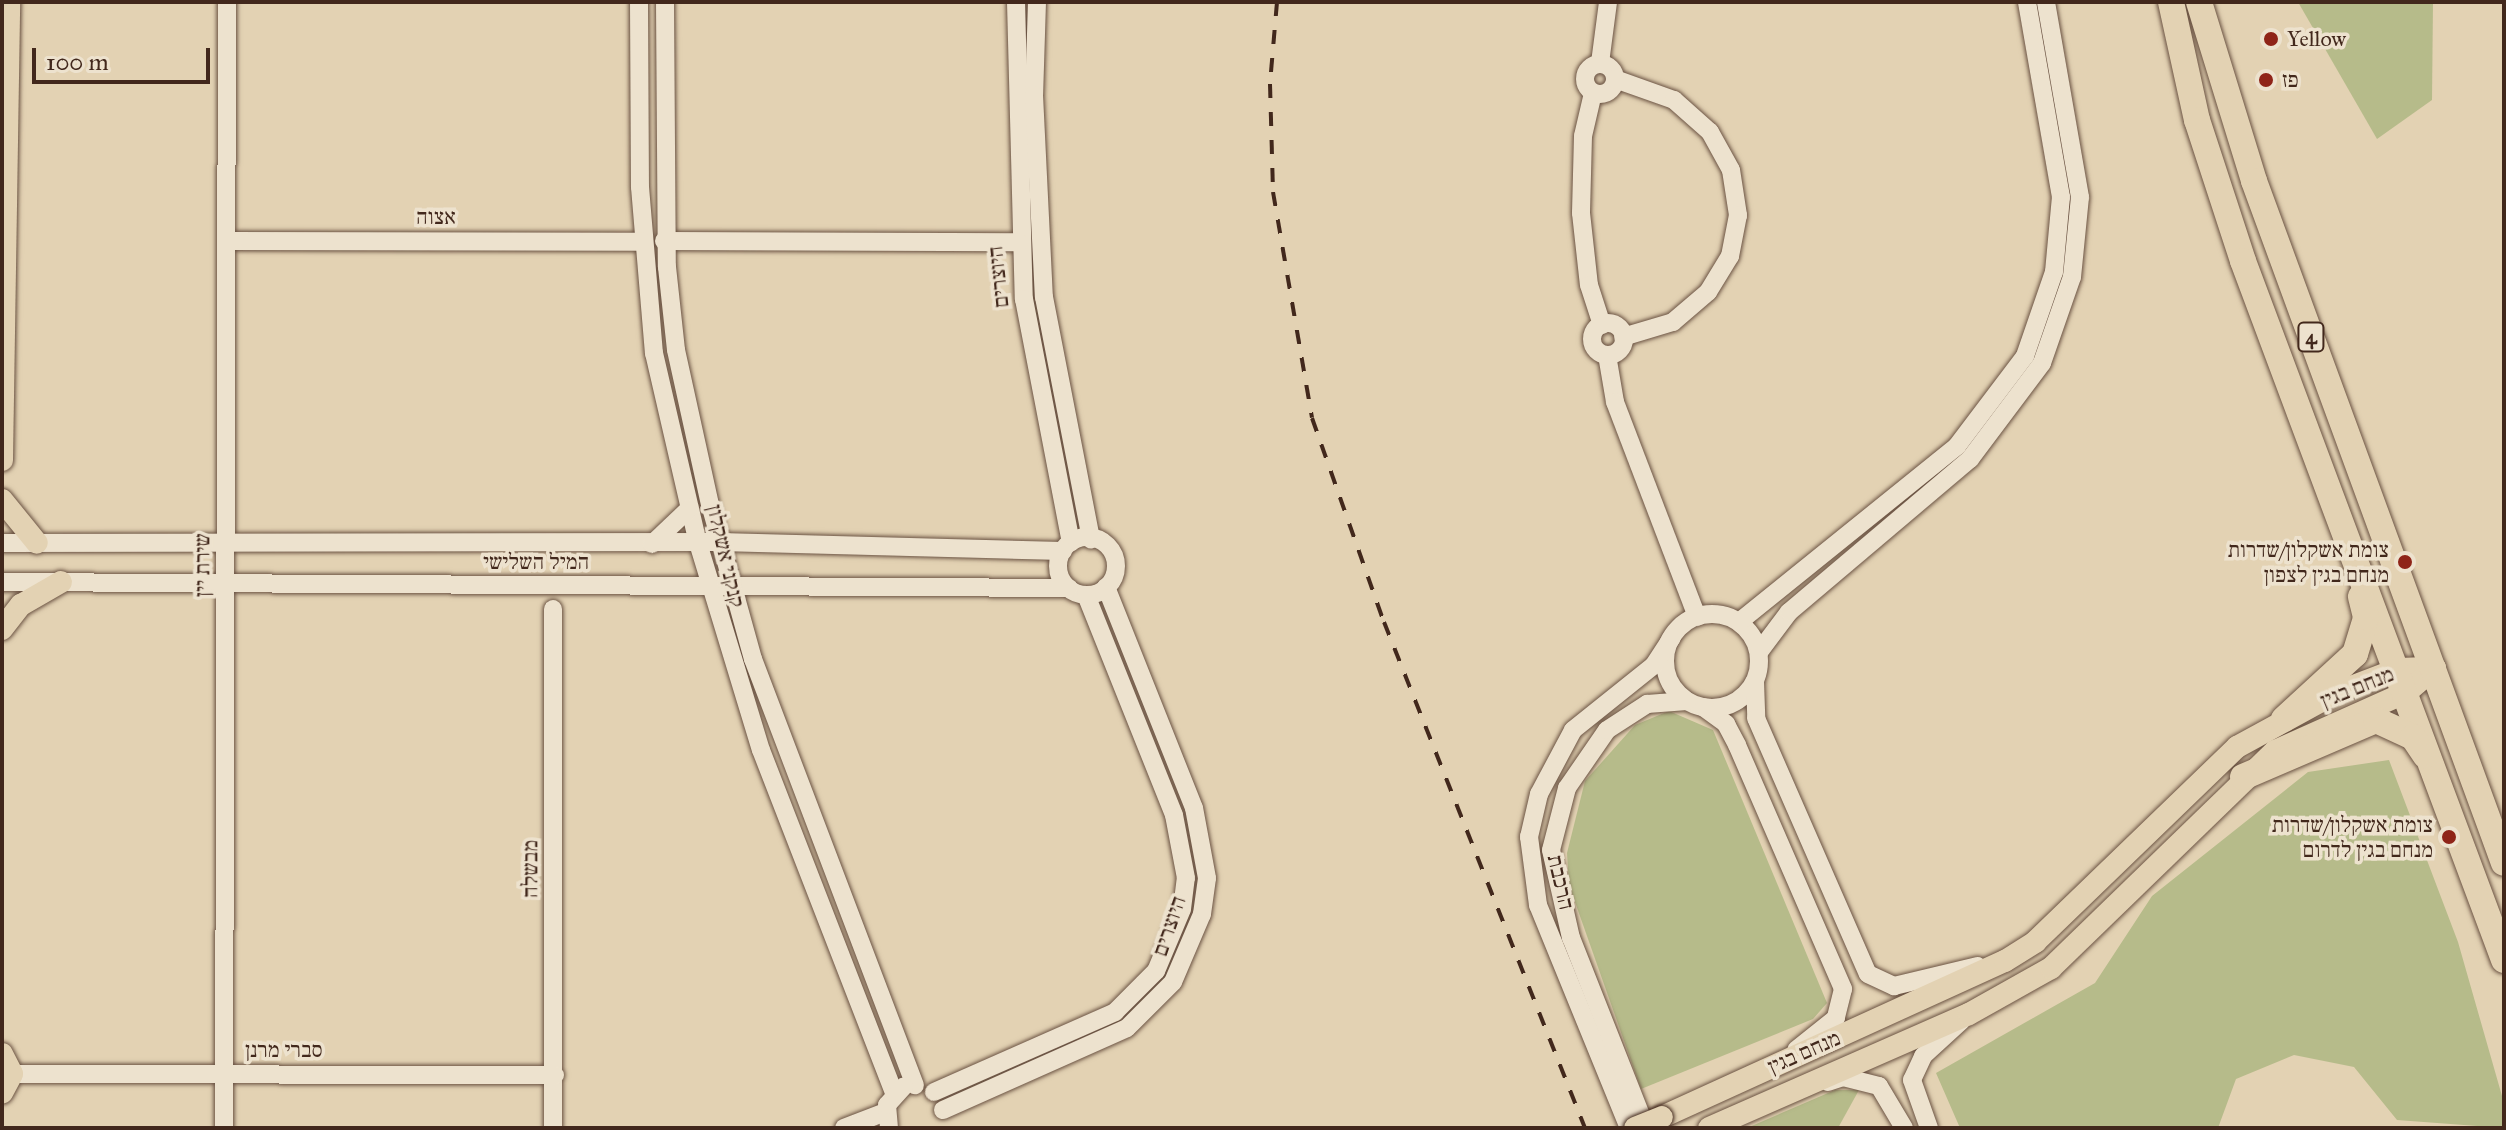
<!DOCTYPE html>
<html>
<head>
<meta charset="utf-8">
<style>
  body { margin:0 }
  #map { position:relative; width:2506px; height:1130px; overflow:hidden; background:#e3d2b3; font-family:"IM FELL Great Primer","Frank Ruhl Libre",serif }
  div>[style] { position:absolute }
  .green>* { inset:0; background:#b6bb8a }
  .roads { filter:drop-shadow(0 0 2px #6a5242) drop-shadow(0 0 2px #6a5242) }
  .minor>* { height:18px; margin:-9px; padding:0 9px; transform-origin:9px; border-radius:9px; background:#ede2ce }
  .minor>.ring { margin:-9px; padding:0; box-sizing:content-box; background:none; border:18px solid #ede2ce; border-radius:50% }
  .major>* { height:22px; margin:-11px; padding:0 11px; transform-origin:11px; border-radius:11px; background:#e3d2b3 }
  .highway>* { height:26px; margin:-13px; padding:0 13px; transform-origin:13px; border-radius:13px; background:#e3d2b3 }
  .rail>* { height:4px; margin-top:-2px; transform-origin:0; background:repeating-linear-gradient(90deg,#42281c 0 14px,transparent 0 28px) }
  .bridges { filter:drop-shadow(0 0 2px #42281c) drop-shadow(0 0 2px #42281c) }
  .major-bridge>* { height:22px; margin:-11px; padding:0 11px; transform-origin:11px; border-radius:11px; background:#e3d2b3 }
  .dots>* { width:22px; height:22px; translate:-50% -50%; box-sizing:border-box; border:4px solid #ede2ce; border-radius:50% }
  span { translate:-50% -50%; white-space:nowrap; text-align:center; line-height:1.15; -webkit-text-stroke:7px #ede2ce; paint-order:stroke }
  .shield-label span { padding:2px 6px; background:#ede2ce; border:2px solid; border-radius:6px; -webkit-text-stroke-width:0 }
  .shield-label { font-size:20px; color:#42281c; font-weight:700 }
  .poi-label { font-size:22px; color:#42281c }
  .left { translate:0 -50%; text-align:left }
  .right { translate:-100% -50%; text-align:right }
  .street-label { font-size:22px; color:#42281c }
  .frame { position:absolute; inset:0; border:4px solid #42281c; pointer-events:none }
  .scale { position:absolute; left:32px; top:48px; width:178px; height:36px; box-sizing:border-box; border:4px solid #42281c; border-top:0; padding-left:10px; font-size:24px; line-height:28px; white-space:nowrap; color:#42281c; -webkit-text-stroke:6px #ede2ce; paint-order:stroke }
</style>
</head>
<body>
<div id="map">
  <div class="green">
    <i style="clip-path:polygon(2298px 2px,2433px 2px,2432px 100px,2377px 139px)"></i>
    <i style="clip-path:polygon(1669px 711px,1713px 730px,1827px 1003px,1813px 1019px,1641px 1089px,1569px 885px,1567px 853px,1585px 781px,1635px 725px)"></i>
    <i style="clip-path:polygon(2389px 760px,2458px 942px,2504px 1103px,2504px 1128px,2397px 1120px,2354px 1067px,2294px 1055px,2236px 1079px,2218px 1128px,1960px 1128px,1936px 1073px,2095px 983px,2152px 896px,2308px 772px)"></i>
    <i style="clip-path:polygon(1835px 1090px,1859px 1090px,1838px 1128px,1747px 1128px)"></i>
  </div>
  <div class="roads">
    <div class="minor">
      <i style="left:639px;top:2px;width:185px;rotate:89.7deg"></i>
      <i style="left:640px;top:187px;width:167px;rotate:85.2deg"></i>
      <i style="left:654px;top:353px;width:195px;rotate:77deg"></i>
      <i style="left:698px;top:543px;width:216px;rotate:73.1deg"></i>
      <i style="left:761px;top:750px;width:368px;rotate:68.8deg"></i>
      <i style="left:665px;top:2px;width:265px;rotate:89.6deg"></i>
      <i style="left:667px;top:267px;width:83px;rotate:83.8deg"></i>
      <i style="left:676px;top:350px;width:158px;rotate:77.6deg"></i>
      <i style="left:710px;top:504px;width:161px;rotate:74.5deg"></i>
      <i style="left:753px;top:659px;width:456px;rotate:69.2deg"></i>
      <i style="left:1016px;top:2px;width:297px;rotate:88.5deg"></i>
      <i style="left:1024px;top:299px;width:248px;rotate:79.1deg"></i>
      <i style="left:1037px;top:2px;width:93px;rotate:91.8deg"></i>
      <i style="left:1034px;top:95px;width:202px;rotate:87.2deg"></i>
      <i style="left:1044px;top:297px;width:247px;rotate:79deg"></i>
      <i style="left:1600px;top:63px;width:62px;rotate:-82.5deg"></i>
      <i class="ring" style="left:1585px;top:64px;width:12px;height:12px"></i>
      <i style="left:1615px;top:79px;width:63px;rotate:19.6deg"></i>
      <i style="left:1674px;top:100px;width:48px;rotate:41.6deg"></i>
      <i style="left:1710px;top:132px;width:43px;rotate:61.1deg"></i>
      <i style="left:1731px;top:170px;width:46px;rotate:81.2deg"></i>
      <i style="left:1738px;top:215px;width:42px;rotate:101deg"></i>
      <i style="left:1730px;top:256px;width:42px;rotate:121.4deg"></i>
      <i style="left:1708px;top:292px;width:46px;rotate:139.4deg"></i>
      <i style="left:1673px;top:322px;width:52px;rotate:163.3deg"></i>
      <i style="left:1593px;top:93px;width:44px;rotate:103.1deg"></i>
      <i style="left:1583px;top:136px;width:77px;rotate:91.5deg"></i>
      <i style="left:1581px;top:213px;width:72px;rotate:83.7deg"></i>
      <i style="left:1589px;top:285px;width:42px;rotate:72deg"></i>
      <i style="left:228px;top:241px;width:415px;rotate:0.1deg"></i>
      <i style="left:664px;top:241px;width:355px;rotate:0.2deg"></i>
      <i class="ring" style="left:1592px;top:323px;width:14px;height:14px"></i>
      <i style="left:1607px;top:355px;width:48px;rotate:80.3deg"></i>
      <i style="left:1615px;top:402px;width:230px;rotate:69.1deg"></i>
      <i class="ring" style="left:1058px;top:537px;width:40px;height:40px"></i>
      <i style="left:2px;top:543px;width:718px;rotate:-0.08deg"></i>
      <i style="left:720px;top:542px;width:343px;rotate:1.5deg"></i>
      <i style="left:652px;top:544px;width:52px;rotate:-43.5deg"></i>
      <i style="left:2px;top:582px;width:1067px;rotate:0.32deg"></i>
      <i style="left:553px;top:609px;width:519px;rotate:90deg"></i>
      <i class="ring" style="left:1665px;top:614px;width:76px;height:76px"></i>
      <i style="left:1739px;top:622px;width:280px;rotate:-38.9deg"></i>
      <i style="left:1957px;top:446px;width:113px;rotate:-52.9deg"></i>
      <i style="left:2025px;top:356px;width:89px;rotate:-71deg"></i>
      <i style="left:2054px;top:272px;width:75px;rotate:-84.7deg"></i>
      <i style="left:2061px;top:197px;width:198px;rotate:-99.9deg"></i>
      <i style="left:1759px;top:652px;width:50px;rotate:-53.1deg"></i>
      <i style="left:1789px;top:612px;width:237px;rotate:-40.2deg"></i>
      <i style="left:1970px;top:459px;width:120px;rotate:-53.1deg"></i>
      <i style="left:2042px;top:363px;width:91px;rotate:-70.8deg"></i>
      <i style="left:2072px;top:277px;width:80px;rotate:-84.3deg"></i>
      <i style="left:2080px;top:197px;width:198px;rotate:-99.9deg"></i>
      <i style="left:1755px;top:681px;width:37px;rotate:88deg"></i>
      <i style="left:1756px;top:718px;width:279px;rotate:66.4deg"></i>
      <i style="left:1868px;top:974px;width:29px;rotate:25deg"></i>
      <i style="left:1894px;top:986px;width:86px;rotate:-13.4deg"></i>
      <i style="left:1703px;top:707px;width:29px;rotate:36deg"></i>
      <i style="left:1726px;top:724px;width:24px;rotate:62deg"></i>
      <i style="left:1737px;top:745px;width:266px;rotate:66.5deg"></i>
      <i style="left:1843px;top:989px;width:30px;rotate:104deg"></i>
      <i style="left:1836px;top:1018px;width:51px;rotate:141.3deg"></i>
      <i style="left:12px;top:1074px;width:543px;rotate:0.11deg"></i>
      <i style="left:1828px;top:1082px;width:16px;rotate:-18deg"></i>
      <i style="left:1843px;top:1077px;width:37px;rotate:14deg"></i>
      <i style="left:1879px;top:1086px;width:49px;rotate:59.2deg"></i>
      <i style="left:934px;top:1092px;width:198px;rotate:-23.8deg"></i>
      <i style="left:1115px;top:1012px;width:58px;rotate:-45deg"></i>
      <i style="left:1156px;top:971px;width:67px;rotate:-67.2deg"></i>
      <i style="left:1182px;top:909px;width:31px;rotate:-83deg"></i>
      <i style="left:1186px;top:878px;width:64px;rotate:-100.8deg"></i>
      <i style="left:1174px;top:815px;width:237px;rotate:-111.8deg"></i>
      <i style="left:943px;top:1110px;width:201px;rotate:-24deg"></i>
      <i style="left:1127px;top:1028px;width:65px;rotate:-45deg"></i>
      <i style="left:1173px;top:982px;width:74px;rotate:-66.9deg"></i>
      <i style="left:1202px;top:914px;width:36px;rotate:-82deg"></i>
      <i style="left:1207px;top:878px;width:71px;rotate:-100.5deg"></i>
      <i style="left:1194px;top:808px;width:238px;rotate:-111.7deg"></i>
      <i style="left:224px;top:1128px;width:1126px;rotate:-89.85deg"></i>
      <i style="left:844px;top:1128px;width:44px;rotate:-21.3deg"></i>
      <i style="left:889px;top:1128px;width:23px;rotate:-95deg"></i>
      <i style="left:887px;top:1105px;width:25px;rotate:-48deg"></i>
      <i style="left:1629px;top:1128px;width:241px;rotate:-112.2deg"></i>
      <i style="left:1538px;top:905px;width:69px;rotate:-97.5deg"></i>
      <i style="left:1529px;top:837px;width:44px;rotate:-76.9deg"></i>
      <i style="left:1539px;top:794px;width:72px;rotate:-62deg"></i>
      <i style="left:1573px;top:730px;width:104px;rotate:-38.7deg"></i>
      <i style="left:1654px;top:665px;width:33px;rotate:-57deg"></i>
      <i style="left:1646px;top:1128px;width:204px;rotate:-111.5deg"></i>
      <i style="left:1571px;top:938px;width:90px;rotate:-102.8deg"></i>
      <i style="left:1551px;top:850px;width:64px;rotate:-75.5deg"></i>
      <i style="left:1567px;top:788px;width:70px;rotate:-55.4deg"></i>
      <i style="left:1607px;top:730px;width:48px;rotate:-33deg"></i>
      <i style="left:1647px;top:704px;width:40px;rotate:-4.3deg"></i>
      <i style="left:1929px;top:1128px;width:51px;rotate:-109.5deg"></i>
      <i style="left:1912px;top:1080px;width:26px;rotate:-65deg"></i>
      <i style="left:1923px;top:1056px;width:52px;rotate:-42.6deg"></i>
    </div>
    <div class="major">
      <i style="left:2px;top:460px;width:458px;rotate:-89.1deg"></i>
      <i style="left:2px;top:500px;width:55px;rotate:50.9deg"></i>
      <i style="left:2px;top:629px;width:31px;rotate:-52deg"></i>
      <i style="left:21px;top:605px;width:46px;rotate:-29.9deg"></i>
      <i style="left:2px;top:1054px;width:22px;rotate:63deg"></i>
      <i style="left:12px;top:1074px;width:21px;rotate:118deg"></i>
      <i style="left:1662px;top:1117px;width:377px;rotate:-24.5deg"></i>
      <i style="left:2005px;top:961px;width:36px;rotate:-32deg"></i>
      <i style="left:2035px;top:942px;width:281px;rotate:-44deg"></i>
      <i style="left:2237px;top:747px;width:115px;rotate:-28.6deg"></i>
      <i style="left:2338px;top:692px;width:64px;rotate:-21deg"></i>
      <i style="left:2398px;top:669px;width:37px;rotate:-2deg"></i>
      <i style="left:1709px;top:1128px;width:284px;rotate:-23.7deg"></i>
      <i style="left:1969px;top:1014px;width:94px;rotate:-29.3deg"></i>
      <i style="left:2051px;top:968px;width:312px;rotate:-44.1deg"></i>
      <i style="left:2275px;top:751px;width:145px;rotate:-24.1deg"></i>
      <i style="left:2407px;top:692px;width:37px;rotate:-41deg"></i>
    </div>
    <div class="highway">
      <i style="left:2171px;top:2px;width:121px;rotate:77.6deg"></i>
      <i style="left:2197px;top:120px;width:148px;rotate:71.9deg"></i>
      <i style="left:2243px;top:261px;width:746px;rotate:69.52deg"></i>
      <i style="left:2199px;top:2px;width:187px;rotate:72.9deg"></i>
      <i style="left:2254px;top:181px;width:726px;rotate:69.87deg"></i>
      <i style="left:2284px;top:719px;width:96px;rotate:-42.5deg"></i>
      <i style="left:2355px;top:654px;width:39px;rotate:-73deg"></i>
      <i style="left:2366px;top:617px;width:21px;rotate:-104deg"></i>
      <i style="left:2243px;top:777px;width:145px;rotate:-23.2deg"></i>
      <i style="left:2376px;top:720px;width:41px;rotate:24.7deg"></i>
      <i style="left:2413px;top:737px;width:22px;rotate:56deg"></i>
    </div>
  </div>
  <div class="rail">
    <i style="left:1277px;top:2px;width:82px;rotate:94.9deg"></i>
    <i style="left:1270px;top:84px;width:108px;rotate:88.4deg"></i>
    <i style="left:1273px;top:192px;width:229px;rotate:80.2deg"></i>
    <i style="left:1312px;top:418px;width:216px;rotate:70.6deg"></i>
    <i style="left:1384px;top:622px;width:544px;rotate:68.34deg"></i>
  </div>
  <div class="bridges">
    <div class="major-bridge">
      <i style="left:1635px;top:1128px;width:29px;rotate:-22deg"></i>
    </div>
  </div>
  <div class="dots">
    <i style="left:2271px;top:39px;background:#8f2418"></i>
    <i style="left:2266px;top:80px;background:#8f2418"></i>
    <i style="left:2405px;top:562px;background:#8f2418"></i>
    <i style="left:2449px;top:837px;background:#8f2418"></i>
  </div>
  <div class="shield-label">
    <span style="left:2311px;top:337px">4</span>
  </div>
  <div class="poi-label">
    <span class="left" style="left:2287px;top:39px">Yellow</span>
    <span class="left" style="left:2282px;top:80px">פז</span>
    <span class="right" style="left:2389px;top:562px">צומת אשקלון/שדרות<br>מנחם בגין לצפון</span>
    <span class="right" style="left:2433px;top:837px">צומת אשקלון/שדרות<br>מנחם בגין לדרום</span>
  </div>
  <div class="street-label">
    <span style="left:436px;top:217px">אצוה</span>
    <span style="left:998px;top:277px;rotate:-96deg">היוצרים</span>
    <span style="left:726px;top:556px;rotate:77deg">קנקני אשקלון</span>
    <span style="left:536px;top:562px">המיל השלישי</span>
    <span style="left:202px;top:565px;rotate:-90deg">שירת יין</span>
    <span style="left:2357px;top:687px;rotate:-22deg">מנחם בגין</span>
    <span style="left:530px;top:869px;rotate:-90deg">מבשלה</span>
    <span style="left:1561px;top:882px;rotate:77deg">הרכבת</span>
    <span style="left:1169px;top:926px;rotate:-71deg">היוצרים</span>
    <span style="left:284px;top:1050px">סברי מרנן</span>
    <span style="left:1804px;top:1052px;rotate:-24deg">מנחם בגין</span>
  </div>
  <div class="frame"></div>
  <div class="scale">100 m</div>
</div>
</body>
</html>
